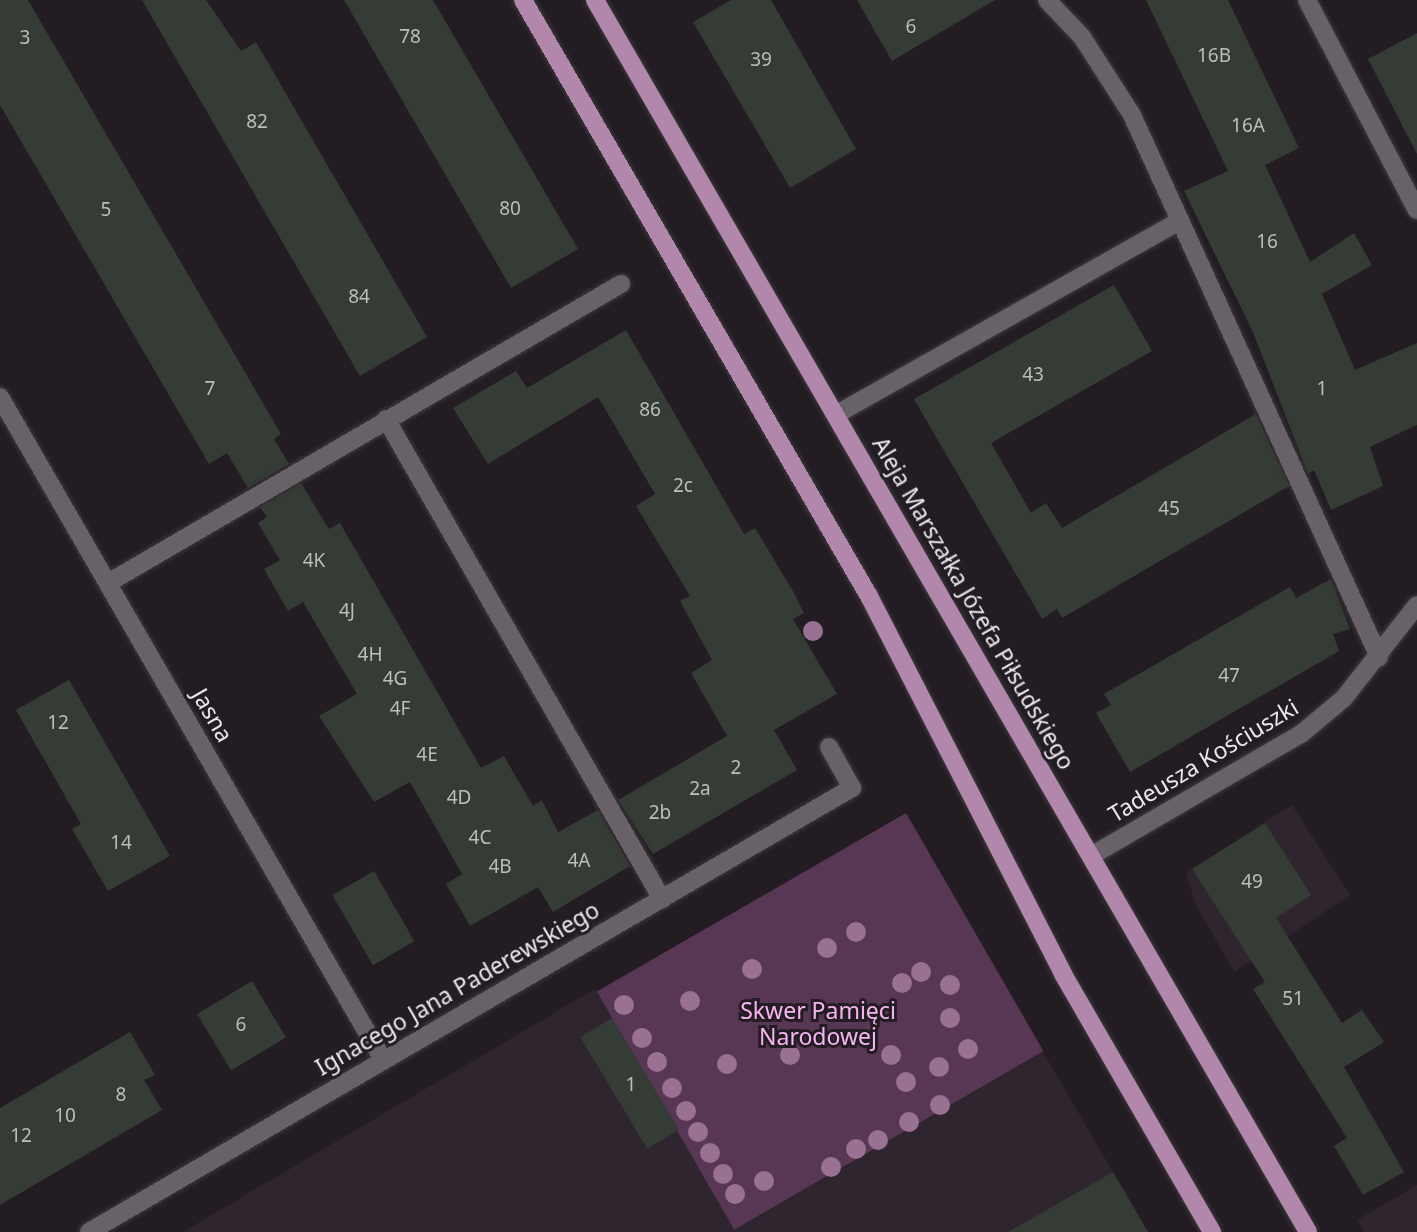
<!DOCTYPE html>
<html>
<head>
<meta charset="utf-8">
<style>
  body { margin:0 }
  #map { position:relative; width:1417px; height:1232px; overflow:hidden; background:#231d23; font-family:"Noto Sans",sans-serif }
  div>[style] { position:absolute }
  .built>* { inset:0; background:#2f252e }
  .green>* { inset:0; background:#583755; transform-origin:0 0 }
  .building>* { inset:0; background:#353b35; transform-origin:0 0 }
  .roads { filter:drop-shadow(0 0 2px #3e393d) drop-shadow(0 0 2px #3e393d) }
  .minor>* { height:18px; margin:-9px; padding:0 9px; transform-origin:9px; border-radius:9px; background:#686167 }
  .major>* { height:18px; margin:-9px; padding:0 9px; transform-origin:9px; border-radius:9px; background:#b188ac }
  .trees>* { width:20px; height:20px; margin:-10px; border-radius:50%; background:#987193 }
  span { translate:-50% -50%; white-space:nowrap; text-align:center; line-height:1.15; -webkit-text-stroke:6px #231d23; paint-order:stroke }
  .number-label { font-size:19px; color:#bebcbd }
  .number-label span { -webkit-text-stroke-width:0 }
  .street-label { font-size:23px; color:#ebe7ea }
  .park-label { font-size:23px; color:#f7b5ef }
</style>
</head>
<body>
<div id="map">
  <div class="built">
    <i style="clip-path:polygon(1292px 805px,1350px 895px,1234px 972px,1195px 903px,1186px 873px)"></i>
    <i style="clip-path:polygon(595px 989px,738px 1228px,1043px 1052px,1148px 1232px,183px 1232px)"></i>
    <i style="clip-path:polygon(1417px 1185px,1417px 1232px,1364px 1232px,1357px 1220px)"></i>
  </div>
  <div class="green">
    <i style="left:906px;top:813px;width:275px;height:357px;rotate:60deg"></i>
  </div>
  <div class="building">
    <i style="clip-path:polygon(0 0,28px 0,281px 434px,274px 439px,289px 464px,248px 488px,227px 453px,209px 464px,0 105px)"></i>
    <i style="clip-path:polygon(142px 0,206px 0,241px 51px,256px 42px,427px 337px,360px 376px)"></i>
    <i style="clip-path:polygon(344px 0,433px 0,578px 249px,511px 288px)"></i>
    <i style="clip-path:polygon(731px 0,771px 0,856px 149px,790px 188px,693px 22px)"></i>
    <i style="clip-path:polygon(857px 0,995px 0,892px 61px)"></i>
    <i style="clip-path:polygon(1146px 0,1228px 0,1299px 148px,1265px 165px,1310px 262px,1354px 233px,1372px 265px,1322px 294px,1355px 370px,1417px 343px,1417px 425px,1370px 447px,1383px 486px,1331px 510px,1314px 470px,1308px 474px,1253px 332px,1184px 191px,1228px 171px)"></i>
    <i style="clip-path:polygon(1417px 33px,1417px 154px,1368px 59px)"></i>
    <i style="clip-path:polygon(1114px 285px,1152px 351px,991px 443px,1031px 513px,1046px 503px,1062px 528px,1256px 414px,1289px 486px,1062px 618px,1057px 609px,1042px 619px,914px 399px)"></i>
    <i style="clip-path:polygon(626px 330px,744px 534px,755px 528px,794px 593px,804px 613px,793px 619px,837px 694px,774px 730px,797px 770px,653px 854px,618px 800px,727px 736px,691px 673px,712px 660px,680px 601px,690px 596px,636px 506px,655px 494px,598px 397px,488px 464px,453px 408px,516px 371px,527px 388px)"></i>
    <i style="clip-path:polygon(301px 483px,329px 529px,340px 523px,481px 768px,504px 756px,533px 806px,542px 800px,558px 832px,598px 810px,630px 866px,553px 912px,538px 887px,470px 926px,446px 884px,462px 874px,410px 782px,374px 802px,319px 716px,357px 694px,303px 602px,288px 611px,264px 569px,280px 560px,258px 523px,267px 517px,260px 507px)"></i>
    <i style="clip-path:polygon(1331px 579px,1350px 629px,1333px 634px,1339px 651px,1130px 772px,1096px 713px,1111px 705px,1104px 694px,1290px 587px,1296px 598px)"></i>
    <i style="clip-path:polygon(69px 680px,170px 856px,108px 891px,72px 829px,81px 824px,16px 710px)"></i>
    <i style="clip-path:polygon(1265px 823px,1311px 895px,1276px 918px,1342px 1023px,1362px 1010px,1384px 1042px,1344px 1067px,1404px 1172px,1363px 1195px,1334px 1146px,1347px 1138px,1253px 989px,1265px 982px,1192px 869px)"></i>
    <i style="left:374px;top:871px;width:81px;height:48px;rotate:60deg"></i>
    <i style="left:252px;top:981px;width:66px;height:64px;rotate:59deg"></i>
    <i style="left:612px;top:1018px;width:130px;height:37px;rotate:59deg"></i>
    <i style="clip-path:polygon(130px 1032px,155px 1075px,144px 1080px,162px 1110px,0 1205px,0 1108px)"></i>
    <i style="clip-path:polygon(1113px 1172px,1148px 1232px,1008px 1232px)"></i>
  </div>
  <div class="roads">
    <div class="minor">
      <i style="left:1047px;top:0;width:51px;rotate:46.6deg"></i>
      <i style="left:1082px;top:37px;width:93px;rotate:57.3deg"></i>
      <i style="left:1132px;top:115px;width:596px;rotate:65.5deg"></i>
      <i style="left:1307px;top:0;width:237px;rotate:62.4deg"></i>
      <i style="left:0;top:397px;width:763px;rotate:59.98deg"></i>
      <i style="left:837px;top:414px;width:391px;rotate:-29.4deg"></i>
      <i style="left:386px;top:419px;width:554px;rotate:60.1deg"></i>
      <i style="left:108px;top:583px;width:594px;rotate:-30.24deg"></i>
      <i style="left:1091px;top:856px;width:243px;rotate:-30.2deg"></i>
      <i style="left:1301px;top:734px;width:56px;rotate:-39.9deg"></i>
      <i style="left:1344px;top:698px;width:118px;rotate:-51.9deg"></i>
      <i style="left:89px;top:1232px;width:883px;rotate:-30.2deg"></i>
      <i style="left:852px;top:788px;width:47px;rotate:-119.3deg"></i>
    </div>
    <div class="major">
      <i style="left:523px;top:0;width:691px;rotate:59.87deg"></i>
      <i style="left:870px;top:598px;width:423px;rotate:62.8deg"></i>
      <i style="left:1063px;top:974px;width:298px;rotate:60deg"></i>
      <i style="left:595px;top:0;width:1423px;rotate:59.94deg"></i>
    </div>
  </div>
  <div class="trees">
    <i style="left:813px;top:631px"></i>
    <i style="left:856px;top:932px"></i>
    <i style="left:827px;top:948px"></i>
    <i style="left:752px;top:969px"></i>
    <i style="left:921px;top:972px"></i>
    <i style="left:902px;top:983px"></i>
    <i style="left:950px;top:985px"></i>
    <i style="left:690px;top:1001px"></i>
    <i style="left:624px;top:1005px"></i>
    <i style="left:950px;top:1018px"></i>
    <i style="left:642px;top:1038px"></i>
    <i style="left:968px;top:1049px"></i>
    <i style="left:790px;top:1055px"></i>
    <i style="left:891px;top:1055px"></i>
    <i style="left:657px;top:1062px"></i>
    <i style="left:727px;top:1064px"></i>
    <i style="left:939px;top:1067px"></i>
    <i style="left:906px;top:1082px"></i>
    <i style="left:672px;top:1088px"></i>
    <i style="left:940px;top:1105px"></i>
    <i style="left:686px;top:1111px"></i>
    <i style="left:909px;top:1122px"></i>
    <i style="left:698px;top:1132px"></i>
    <i style="left:878px;top:1140px"></i>
    <i style="left:856px;top:1149px"></i>
    <i style="left:710px;top:1153px"></i>
    <i style="left:831px;top:1167px"></i>
    <i style="left:723px;top:1174px"></i>
    <i style="left:764px;top:1181px"></i>
    <i style="left:735px;top:1194px"></i>
  </div>
  <div class="number-label">
    <span style="left:911px;top:27px">6</span>
    <span style="left:410px;top:37px">78</span>
    <span style="left:25px;top:38px">3</span>
    <span style="left:1214px;top:56px">16B</span>
    <span style="left:761px;top:60px">39</span>
    <span style="left:257px;top:122px">82</span>
    <span style="left:1248px;top:126px">16A</span>
    <span style="left:510px;top:209px">80</span>
    <span style="left:106px;top:210px">5</span>
    <span style="left:1267px;top:242px">16</span>
    <span style="left:359px;top:297px">84</span>
    <span style="left:1033px;top:375px">43</span>
    <span style="left:210px;top:389px">7</span>
    <span style="left:1322px;top:389px">1</span>
    <span style="left:650px;top:410px">86</span>
    <span style="left:683px;top:486px">2c</span>
    <span style="left:1169px;top:509px">45</span>
    <span style="left:314px;top:561px">4K</span>
    <span style="left:347px;top:611px">4J</span>
    <span style="left:370px;top:655px">4H</span>
    <span style="left:1229px;top:676px">47</span>
    <span style="left:395px;top:679px">4G</span>
    <span style="left:400px;top:709px">4F</span>
    <span style="left:58px;top:723px">12</span>
    <span style="left:427px;top:755px">4E</span>
    <span style="left:736px;top:768px">2</span>
    <span style="left:700px;top:789px">2a</span>
    <span style="left:459px;top:798px">4D</span>
    <span style="left:660px;top:813px">2b</span>
    <span style="left:480px;top:838px">4C</span>
    <span style="left:121px;top:843px">14</span>
    <span style="left:579px;top:861px">4A</span>
    <span style="left:500px;top:867px">4B</span>
    <span style="left:1252px;top:882px">49</span>
    <span style="left:1293px;top:999px">51</span>
    <span style="left:241px;top:1025px">6</span>
    <span style="left:631px;top:1085px">1</span>
    <span style="left:121px;top:1095px">8</span>
    <span style="left:65px;top:1116px">10</span>
    <span style="left:21px;top:1136px">12</span>
  </div>
  <div class="street-label">
    <span style="left:974px;top:603px;rotate:60deg">Aleja Marszałka Józefa Piłsudskiego</span>
    <span style="left:213px;top:715px;rotate:60deg">Jasna</span>
    <span style="left:1203px;top:760px;rotate:-31deg">Tadeusza Kościuszki</span>
    <span style="left:457px;top:988px;rotate:-30deg">Ignacego Jana Paderewskiego</span>
  </div>
  <div class="park-label">
    <span style="left:818px;top:1023px">Skwer Pamięci<br>Narodowej</span>
  </div>
</div>
</body>
</html>
